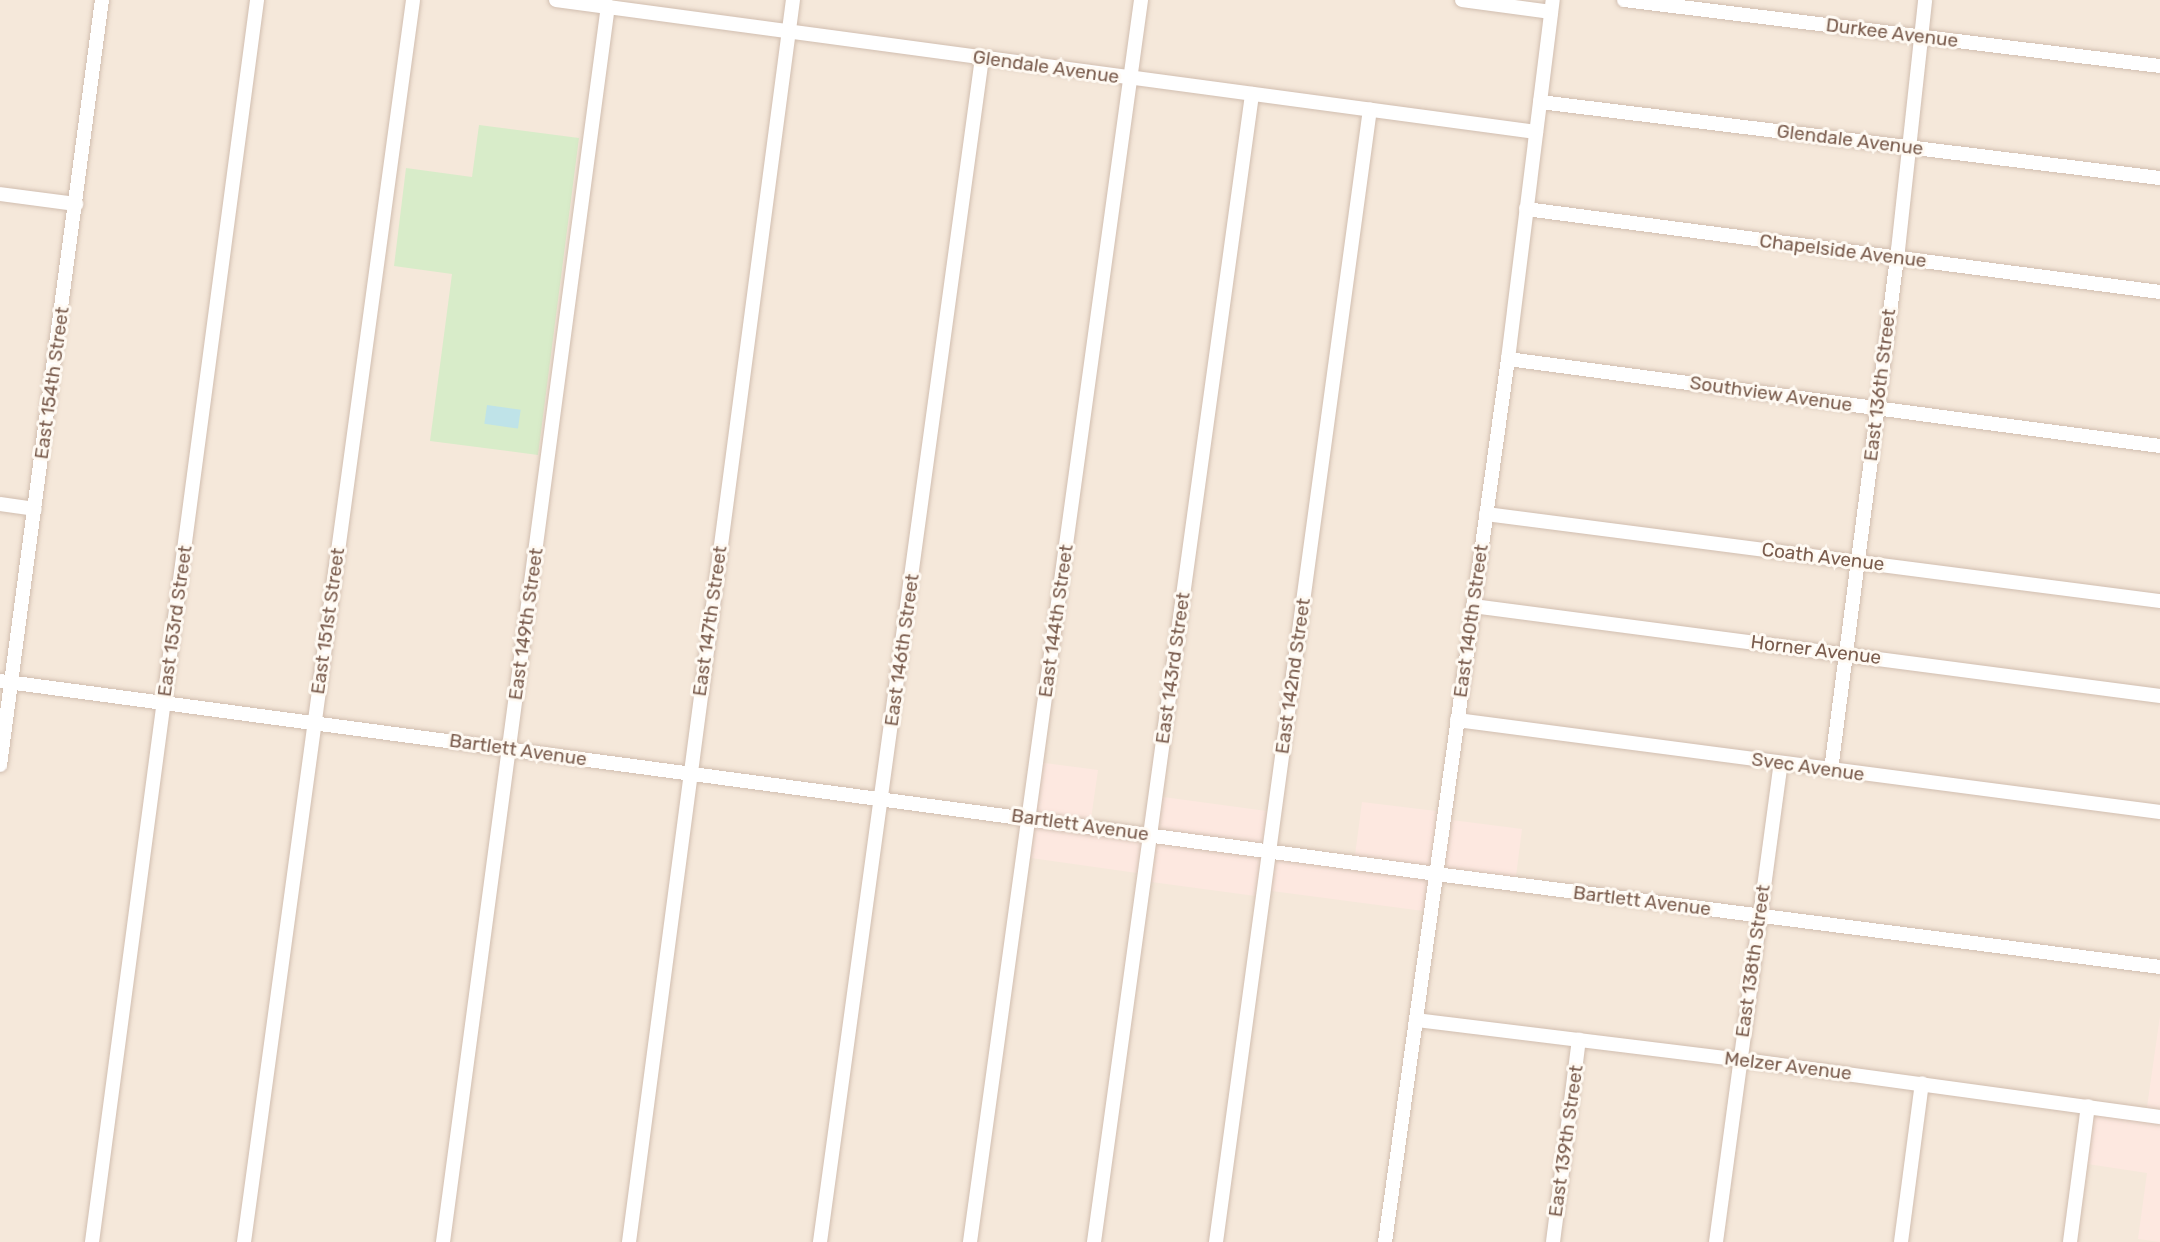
<!DOCTYPE html>
<html>
<head>
<meta charset="utf-8">
<style>
  body { margin:0 }
  #map { position:relative; width:2160px; height:1242px; overflow:hidden; background:#fdf6ec; font-family:Rubik,sans-serif }
  div>[style] { position:absolute }
  .residential>* { inset:0; background:#f5e8da; transform-origin:0 0 }
  .commercial>* { inset:0; background:#fde8e0 }
  .green>* { inset:0; background:#d8ecc9 }
  .water>* { inset:0; background:#bfe3e8; transform-origin:0 0 }
  .roads { filter:drop-shadow(0 0 2px #d1beb0) drop-shadow(0 0 2px #d1beb0) }
  .minor>* { height:14px; margin:-7px; padding:0 7px; transform-origin:7px; border-radius:7px; background:#fff }
  span { translate:-50% -50%; white-space:nowrap; text-align:center; line-height:1.15; -webkit-text-stroke:6px #fffaf3; paint-order:stroke }
  .street-label { font-size:19px; color:#7a5c4d }
</style>
</head>
<body>
<div id="map">
  <div class="residential">
    <i style="left:0;top:0;width:2160px;height:1242px"></i>
  </div>
  <div class="commercial">
    <i style="clip-path:polygon(1037px 762px,1098px 770px,1090px 826px,1150px 834px,1156px 796px,1274px 812px,1269px 851px,1354px 863px,1362px 802px,1444px 812px,1444px 819px,1522px 829px,1515px 884px,1437px 874px,1431px 912px,1264px 890px,1263px 897px,1144px 881px,1144px 874px,1024px 857px)"></i>
    <i style="clip-path:polygon(2160px 1016px,2160px 1242px,2138px 1239px,2147px 1173px,2081px 1163px,2088px 1106px,2146px 1114px)"></i>
  </div>
  <div class="green">
    <i style="clip-path:polygon(479px 125px,579px 138px,538px 455px,430px 441px,452px 274px,394px 266px,406px 168px,472px 177px)"></i>
  </div>
  <div class="water">
    <i style="left:487px;top:405px;width:34px;height:19px;rotate:8deg"></i>
  </div>
  <div class="roads">
    <div class="minor">
      <i style="left:556px;top:0;width:989px;rotate:7.67deg"></i>
      <i style="left:1462px;top:0;width:90px;rotate:7.7deg"></i>
      <i style="left:1624px;top:0;width:540px;rotate:7.02deg"></i>
      <i style="left:1540px;top:102px;width:625px;rotate:6.99deg"></i>
      <i style="left:0;top:194px;width:77px;rotate:7.5deg"></i>
      <i style="left:1526px;top:209px;width:639px;rotate:7.46deg"></i>
      <i style="left:1508px;top:359px;width:658px;rotate:7.6deg"></i>
      <i style="left:0;top:504px;width:35px;rotate:8deg"></i>
      <i style="left:1486px;top:514px;width:680px;rotate:7.36deg"></i>
      <i style="left:1473px;top:606px;width:693px;rotate:7.46deg"></i>
      <i style="left:0;top:681px;width:1449px;rotate:7.65deg"></i>
      <i style="left:1436px;top:874px;width:730px;rotate:7.32deg"></i>
      <i style="left:1457px;top:720px;width:709px;rotate:7.46deg"></i>
      <i style="left:0;top:765px;width:772px;rotate:-82.41deg"></i>
      <i style="left:1831px;top:770px;width:524px;rotate:-82.66deg"></i>
      <i style="left:1898px;top:250px;width:251px;rotate:-83.8deg"></i>
      <i style="left:1416px;top:1020px;width:337px;rotate:7deg"></i>
      <i style="left:1751px;top:1061px;width:413px;rotate:7.8deg"></i>
      <i style="left:92px;top:1242px;width:1253px;rotate:-82.43deg"></i>
      <i style="left:244px;top:1242px;width:1253px;rotate:-82.25deg"></i>
      <i style="left:443px;top:1242px;width:1247px;rotate:-82.4deg"></i>
      <i style="left:629px;top:1242px;width:1253px;rotate:-82.48deg"></i>
      <i style="left:820px;top:1242px;width:1195px;rotate:-82.21deg"></i>
      <i style="left:970px;top:1242px;width:1254px;rotate:-82.16deg"></i>
      <i style="left:1094px;top:1242px;width:1159px;rotate:-82.16deg"></i>
      <i style="left:1216px;top:1242px;width:1143px;rotate:-82.26deg"></i>
      <i style="left:1385px;top:1242px;width:892px;rotate:-82.07deg"></i>
      <i style="left:1508px;top:359px;width:362px;rotate:-82.9deg"></i>
      <i style="left:1553px;top:1242px;width:204px;rotate:-82.7deg"></i>
      <i style="left:1716px;top:1242px;width:483px;rotate:-82.3deg"></i>
      <i style="left:1901px;top:1242px;width:160px;rotate:-82.5deg"></i>
      <i style="left:2070px;top:1242px;width:137px;rotate:-82.5deg"></i>
    </div>
  </div>
  <div class="street-label">
    <span style="left:1892px;top:33px;rotate:7deg">Durkee Avenue</span>
    <span style="left:1046px;top:67px;rotate:8deg">Glendale Avenue</span>
    <span style="left:1850px;top:140px;rotate:7deg">Glendale Avenue</span>
    <span style="left:1843px;top:251px;rotate:7deg">Chapelside Avenue</span>
    <span style="left:52px;top:383px;rotate:-82deg">East 154th Street</span>
    <span style="left:1880px;top:385px;rotate:-83deg">East 136th Street</span>
    <span style="left:1771px;top:394px;rotate:8deg">Southview Avenue</span>
    <span style="left:1823px;top:557px;rotate:7deg">Coath Avenue</span>
    <span style="left:175px;top:621px;rotate:-82deg">East 153rd Street</span>
    <span style="left:328px;top:621px;rotate:-82deg">East 151st Street</span>
    <span style="left:710px;top:621px;rotate:-82deg">East 147th Street</span>
    <span style="left:1056px;top:621px;rotate:-82deg">East 144th Street</span>
    <span style="left:1471px;top:621px;rotate:-82deg">East 140th Street</span>
    <span style="left:526px;top:624px;rotate:-82deg">East 149th Street</span>
    <span style="left:902px;top:650px;rotate:-82deg">East 146th Street</span>
    <span style="left:1816px;top:650px;rotate:7deg">Horner Avenue</span>
    <span style="left:1173px;top:668px;rotate:-82deg">East 143rd Street</span>
    <span style="left:1293px;top:676px;rotate:-82deg">East 142nd Street</span>
    <span style="left:518px;top:750px;rotate:8deg">Bartlett Avenue</span>
    <span style="left:1808px;top:767px;rotate:8deg">Svec Avenue</span>
    <span style="left:1080px;top:825px;rotate:8deg">Bartlett Avenue</span>
    <span style="left:1642px;top:901px;rotate:7deg">Bartlett Avenue</span>
    <span style="left:1753px;top:961px;rotate:-82deg">East 138th Street</span>
    <span style="left:1788px;top:1066px;rotate:7deg">Melzer Avenue</span>
    <span style="left:1566px;top:1141px;rotate:-82deg">East 139th Street</span>
  </div>
</div>
</body>
</html>
